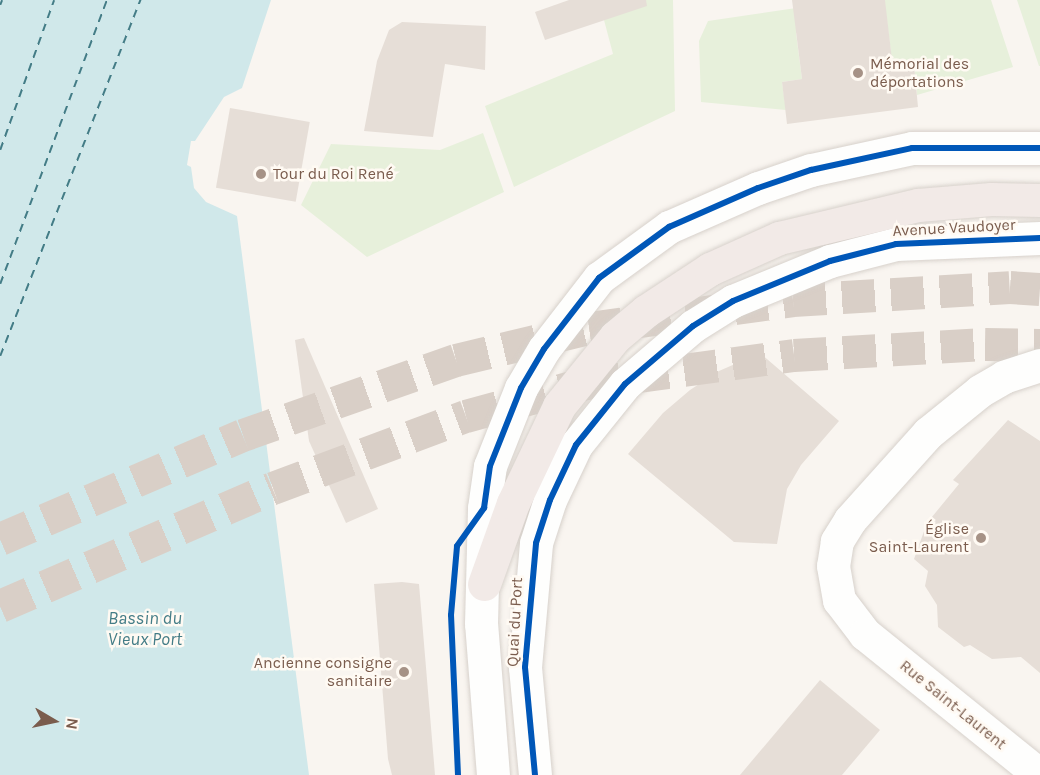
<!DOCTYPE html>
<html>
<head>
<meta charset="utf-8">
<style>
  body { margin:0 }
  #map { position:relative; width:1040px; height:775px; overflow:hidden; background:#f9f5f0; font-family:Karla,sans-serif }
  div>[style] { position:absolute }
  .green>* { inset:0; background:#e7f0db }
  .water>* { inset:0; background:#d0e8ea }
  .ferry>* { height:1.5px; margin-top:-0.75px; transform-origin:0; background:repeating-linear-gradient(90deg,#437c86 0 8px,transparent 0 14px) }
  .building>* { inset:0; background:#e6ded7; transform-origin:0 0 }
  .highway-tunnel>* { height:33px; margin-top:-16.5px; transform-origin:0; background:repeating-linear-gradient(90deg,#d9cfc7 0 33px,transparent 0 49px) }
  .roads { filter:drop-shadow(0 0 2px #d7d1cb) drop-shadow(0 0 2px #d7d1cb) }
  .minor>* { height:33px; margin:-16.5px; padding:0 16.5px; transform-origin:16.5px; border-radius:16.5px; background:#fefefd }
  .highway>* { height:33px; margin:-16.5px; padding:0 16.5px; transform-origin:16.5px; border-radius:16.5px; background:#f2eae7 }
  .cycleway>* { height:6px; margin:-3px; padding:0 3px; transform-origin:3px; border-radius:3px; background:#0057b8 }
  .dots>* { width:16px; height:16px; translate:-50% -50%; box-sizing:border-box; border:3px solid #fffaf3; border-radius:50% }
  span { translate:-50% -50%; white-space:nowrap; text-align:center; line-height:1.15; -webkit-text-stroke:5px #fffaf3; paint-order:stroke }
  .poi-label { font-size:16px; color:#7a5c4d }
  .left { translate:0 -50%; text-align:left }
  .right { translate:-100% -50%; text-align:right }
  .street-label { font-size:16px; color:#7a5c4d }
  .water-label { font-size:18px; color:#437c86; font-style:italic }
  .north { position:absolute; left:24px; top:691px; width:60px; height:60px; -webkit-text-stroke:4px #fffaf3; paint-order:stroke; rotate:99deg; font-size:16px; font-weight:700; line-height:24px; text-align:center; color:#7a5c4d }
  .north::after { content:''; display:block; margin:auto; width:21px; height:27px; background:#7a5c4d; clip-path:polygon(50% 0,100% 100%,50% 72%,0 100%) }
</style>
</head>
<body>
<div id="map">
  <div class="green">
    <i style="clip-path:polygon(637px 0,673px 0,675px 111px,514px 187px,485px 106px,613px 54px,604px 20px)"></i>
    <i style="clip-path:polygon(851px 0,991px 0,1013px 67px,917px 95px,914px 66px,893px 68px,887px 21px,796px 33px,802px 79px,782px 82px,786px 110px,701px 102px,699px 41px,708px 21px)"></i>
    <i style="clip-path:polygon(1017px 0,1040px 0,1040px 66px,1039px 66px)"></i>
    <i style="clip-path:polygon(483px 133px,504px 192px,367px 257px,301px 205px,331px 144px,440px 150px)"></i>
  </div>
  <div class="water">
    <i style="clip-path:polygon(0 0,271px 0,242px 88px,224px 97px,195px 141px,191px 141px,187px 165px,191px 167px,194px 188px,206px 202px,237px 216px,309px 775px,0 775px)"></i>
  </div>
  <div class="ferry">
    <i style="left:0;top:5px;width:5px;rotate:-68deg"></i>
    <i style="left:0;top:150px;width:159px;rotate:-70.2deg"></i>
    <i style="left:0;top:284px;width:303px;rotate:-69.4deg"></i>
    <i style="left:0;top:356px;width:383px;rotate:-68.5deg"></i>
  </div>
  <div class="building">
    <i style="clip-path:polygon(569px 0,646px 0,647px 6px,545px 40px,535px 12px)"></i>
    <i style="clip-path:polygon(792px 0,885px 0,893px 68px,914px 65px,918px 107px,787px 124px,782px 82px,802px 79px)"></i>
    <i style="clip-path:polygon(402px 22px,486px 26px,485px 70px,445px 64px,433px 137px,364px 131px,377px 61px,389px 30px)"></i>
    <i style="left:230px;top:108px;width:81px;height:81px;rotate:10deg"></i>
    <i style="clip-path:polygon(304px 338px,378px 509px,346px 523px,309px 441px,295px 340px)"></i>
    <i style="clip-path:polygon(760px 353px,839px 421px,801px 465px,787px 489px,777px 544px,734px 542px,628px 454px,663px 413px,690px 390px,719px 371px)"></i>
    <i style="clip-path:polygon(1008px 420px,1040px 441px,1040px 673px,1021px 657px,992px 659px,970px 645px,964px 647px,938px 627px,937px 605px,925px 586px,928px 571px,914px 559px,927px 523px,959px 484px,953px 480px)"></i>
    <i style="clip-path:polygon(402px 582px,419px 584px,435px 775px,392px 775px,388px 759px,374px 584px)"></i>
    <i style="clip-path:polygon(820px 680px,880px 730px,842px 775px,740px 775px)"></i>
  </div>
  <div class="highway-tunnel">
    <i style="left:0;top:539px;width:264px;rotate:-23.2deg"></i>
    <i style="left:243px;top:435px;width:226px;rotate:-19.4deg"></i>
    <i style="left:456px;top:360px;width:137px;rotate:-13.5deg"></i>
    <i style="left:589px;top:328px;width:206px;rotate:-7.8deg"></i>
    <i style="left:793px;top:300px;width:217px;rotate:-3.4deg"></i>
    <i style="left:1010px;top:287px;width:30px;rotate:4deg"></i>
    <i style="left:0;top:606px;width:297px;rotate:-23.4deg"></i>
    <i style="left:273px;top:488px;width:206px;rotate:-20.5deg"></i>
    <i style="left:466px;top:416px;width:125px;rotate:-15.3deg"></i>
    <i style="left:587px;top:383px;width:209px;rotate:-7.7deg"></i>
    <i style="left:794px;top:355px;width:191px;rotate:-3.3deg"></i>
    <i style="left:985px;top:344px;width:55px;rotate:1deg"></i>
  </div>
  <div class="roads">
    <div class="minor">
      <i style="left:1040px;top:365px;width:38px;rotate:162deg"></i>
      <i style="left:1004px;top:377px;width:28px;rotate:150deg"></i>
      <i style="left:980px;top:391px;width:67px;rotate:141.1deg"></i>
      <i style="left:928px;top:433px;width:117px;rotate:131.9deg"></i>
      <i style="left:850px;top:520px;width:25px;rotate:122deg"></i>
      <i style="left:837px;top:541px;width:25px;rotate:99deg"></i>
      <i style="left:833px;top:566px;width:35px;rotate:80deg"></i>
      <i style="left:839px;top:600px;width:43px;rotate:52.6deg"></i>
      <i style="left:865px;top:634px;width:225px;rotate:38.9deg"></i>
      <i style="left:493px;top:775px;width:151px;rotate:-94.5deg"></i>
      <i style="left:481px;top:624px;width:116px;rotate:-88.5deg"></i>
      <i style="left:484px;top:508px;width:42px;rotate:-81.9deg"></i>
      <i style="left:490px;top:466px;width:84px;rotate:-68.3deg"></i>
      <i style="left:521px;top:388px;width:45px;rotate:-59.5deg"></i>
      <i style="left:544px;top:349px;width:90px;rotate:-52.2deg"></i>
      <i style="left:599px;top:278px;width:87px;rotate:-36.1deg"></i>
      <i style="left:669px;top:227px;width:97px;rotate:-23.7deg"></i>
      <i style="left:758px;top:188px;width:56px;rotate:-18.8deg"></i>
      <i style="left:811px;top:170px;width:103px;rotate:-12.3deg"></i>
      <i style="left:912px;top:148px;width:128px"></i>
      <i style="left:535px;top:775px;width:108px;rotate:-95.3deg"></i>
      <i style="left:525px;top:667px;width:124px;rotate:-84.9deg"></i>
      <i style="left:536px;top:543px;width:45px;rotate:-72deg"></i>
      <i style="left:550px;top:500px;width:61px;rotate:-64.7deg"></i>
      <i style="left:576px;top:445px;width:78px;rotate:-51.2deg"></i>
      <i style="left:625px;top:384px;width:89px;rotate:-40.5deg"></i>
      <i style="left:693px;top:326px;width:47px;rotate:-32deg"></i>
      <i style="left:733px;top:301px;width:105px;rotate:-22.4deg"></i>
      <i style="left:830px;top:261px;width:68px;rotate:-14.4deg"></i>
      <i style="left:896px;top:244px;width:144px;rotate:-2.4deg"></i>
    </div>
    <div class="highway">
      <i style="left:484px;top:584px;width:86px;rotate:-70.3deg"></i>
      <i style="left:513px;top:503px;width:107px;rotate:-64.6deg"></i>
      <i style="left:559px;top:406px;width:89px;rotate:-50.9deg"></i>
      <i style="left:615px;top:337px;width:40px;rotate:-40deg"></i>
      <i style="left:646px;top:311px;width:77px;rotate:-33.3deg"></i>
      <i style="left:710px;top:269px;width:76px;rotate:-24.2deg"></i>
      <i style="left:779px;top:238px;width:143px;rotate:-13.4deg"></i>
      <i style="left:918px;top:205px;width:73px;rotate:-4.7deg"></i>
      <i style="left:991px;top:199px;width:49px;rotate:1.2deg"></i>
    </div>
  </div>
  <div class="cycleway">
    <i style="left:458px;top:775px;width:160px;rotate:-92.5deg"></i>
    <i style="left:451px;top:615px;width:69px;rotate:-85deg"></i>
    <i style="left:457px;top:546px;width:47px;rotate:-54.6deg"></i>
    <i style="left:484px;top:508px;width:42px;rotate:-81.9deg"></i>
    <i style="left:490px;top:466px;width:84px;rotate:-68.3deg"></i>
    <i style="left:521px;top:388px;width:45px;rotate:-59.5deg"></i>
    <i style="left:544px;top:349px;width:90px;rotate:-52.2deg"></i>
    <i style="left:599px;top:278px;width:87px;rotate:-36.1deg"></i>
    <i style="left:669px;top:227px;width:97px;rotate:-23.7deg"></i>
    <i style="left:758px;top:188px;width:56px;rotate:-18.8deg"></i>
    <i style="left:811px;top:170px;width:103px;rotate:-12.3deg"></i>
    <i style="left:912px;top:148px;width:128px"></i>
    <i style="left:535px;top:775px;width:108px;rotate:-95.3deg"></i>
    <i style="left:525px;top:667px;width:124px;rotate:-84.9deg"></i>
    <i style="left:536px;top:543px;width:45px;rotate:-72deg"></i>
    <i style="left:550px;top:500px;width:61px;rotate:-64.7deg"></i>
    <i style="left:576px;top:445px;width:78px;rotate:-51.2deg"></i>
    <i style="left:625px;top:384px;width:89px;rotate:-40.5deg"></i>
    <i style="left:693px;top:326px;width:47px;rotate:-32deg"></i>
    <i style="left:733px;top:301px;width:105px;rotate:-22.4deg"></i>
    <i style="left:830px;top:261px;width:68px;rotate:-14.4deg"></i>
    <i style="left:896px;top:244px;width:144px;rotate:-2.4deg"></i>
  </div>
  <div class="dots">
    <i style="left:858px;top:73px;background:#a69286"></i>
    <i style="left:261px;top:174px;background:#a69286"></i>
    <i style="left:981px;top:538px;background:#a69286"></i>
    <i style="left:404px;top:672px;background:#a69286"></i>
  </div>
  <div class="poi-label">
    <span class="left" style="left:870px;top:73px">Mémorial des<br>déportations</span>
    <span class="left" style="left:273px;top:174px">Tour du Roi René</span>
    <span class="right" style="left:969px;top:538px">Église<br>Saint-Laurent</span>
    <span class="right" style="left:392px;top:672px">Ancienne consigne<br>sanitaire</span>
  </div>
  <div class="street-label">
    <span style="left:954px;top:228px;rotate:-3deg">Avenue Vaudoyer</span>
    <span style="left:515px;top:622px;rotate:-87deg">Quai du Port</span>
    <span style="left:953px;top:705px;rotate:39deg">Rue Saint-Laurent</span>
  </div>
  <div class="water-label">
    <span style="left:145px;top:629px">Bassin du<br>Vieux Port</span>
  </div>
  <div class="north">N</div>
</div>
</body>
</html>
